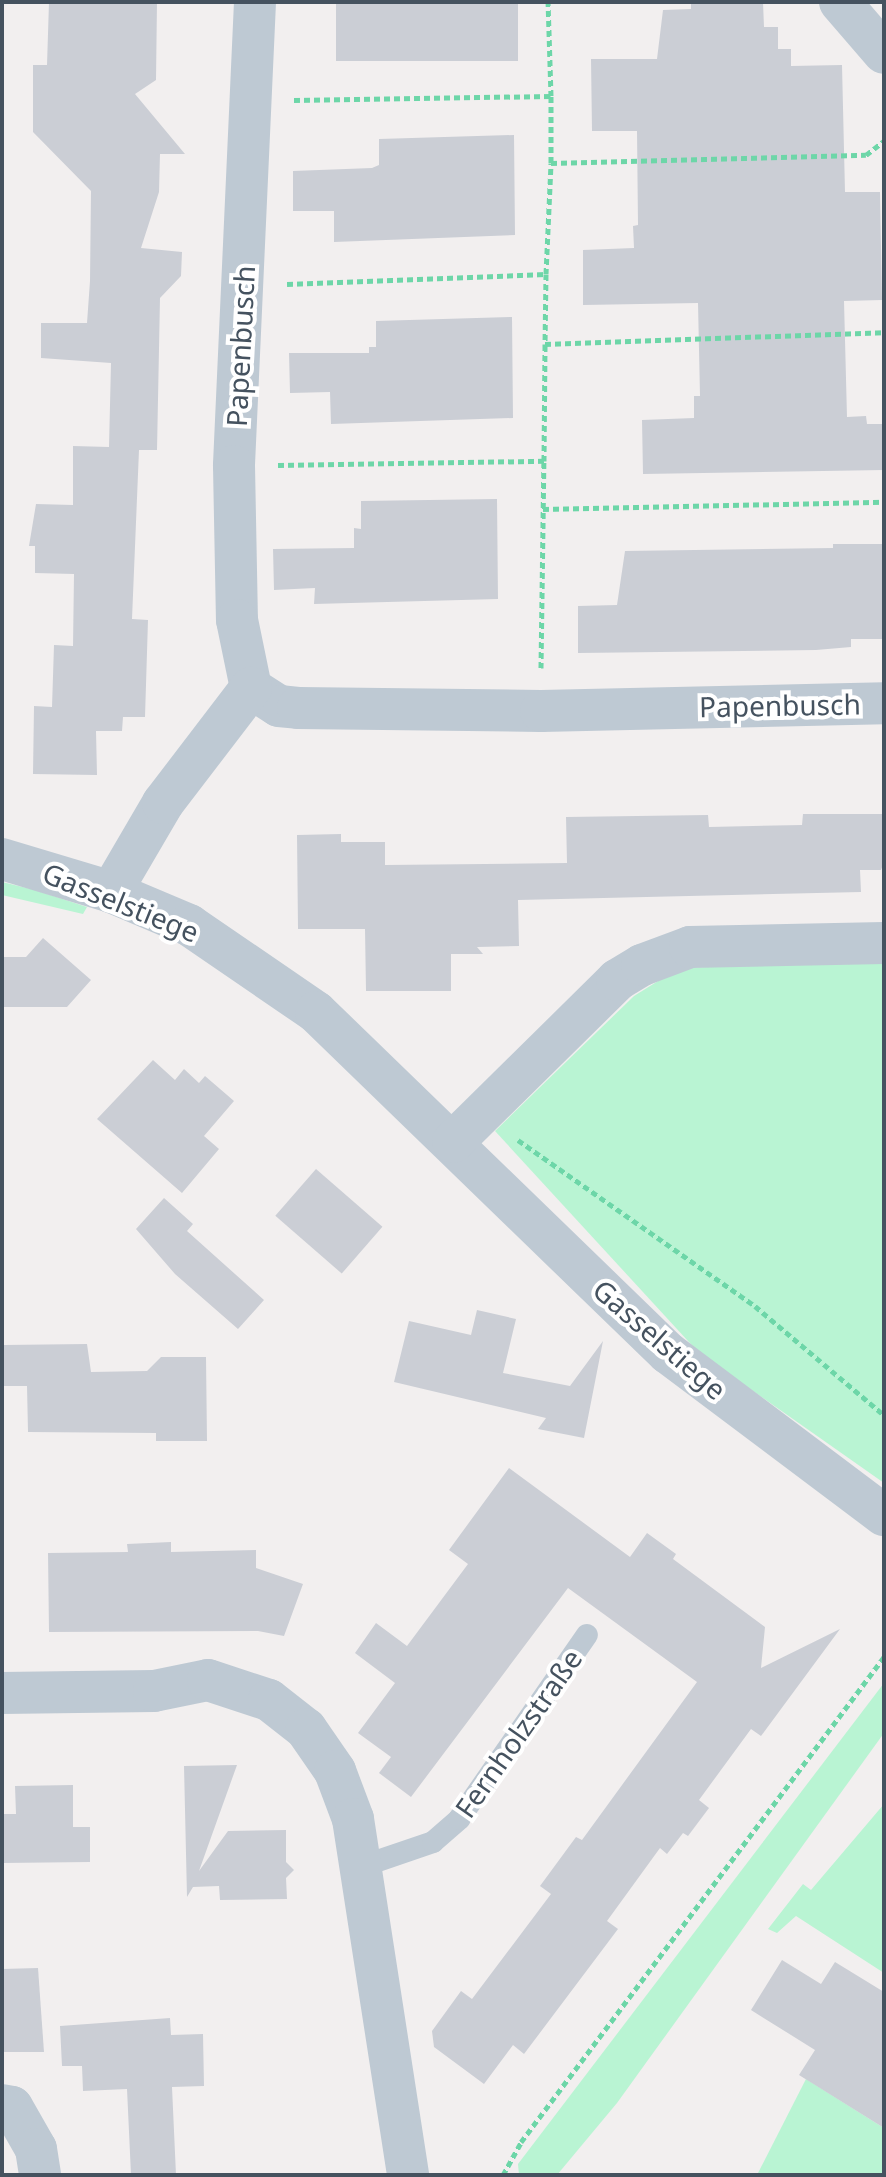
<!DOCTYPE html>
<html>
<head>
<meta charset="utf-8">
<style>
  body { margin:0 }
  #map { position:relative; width:886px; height:2177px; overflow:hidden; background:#f2efef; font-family:"Noto Sans",sans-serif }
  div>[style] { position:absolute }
  .green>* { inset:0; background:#b9f4d3 }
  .building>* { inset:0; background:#cbced5; transform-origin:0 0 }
  .path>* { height:5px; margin-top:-2.5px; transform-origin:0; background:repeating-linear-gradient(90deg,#6dd6a8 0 6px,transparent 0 10px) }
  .service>* { height:22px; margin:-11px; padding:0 11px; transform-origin:11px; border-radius:11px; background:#bec9d3 }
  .minor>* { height:42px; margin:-21px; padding:0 21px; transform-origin:21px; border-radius:21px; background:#bec9d3 }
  span { translate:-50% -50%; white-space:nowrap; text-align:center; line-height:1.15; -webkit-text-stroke:8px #fff; paint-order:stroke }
  .street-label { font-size:28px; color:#45525f }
  .frame { position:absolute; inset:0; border:4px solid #45525f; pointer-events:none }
</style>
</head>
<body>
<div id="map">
  <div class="green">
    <i style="clip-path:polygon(2px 882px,35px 890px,87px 907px,83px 914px,2px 895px)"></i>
    <i style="clip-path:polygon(884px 961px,884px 1483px,699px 1353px,495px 1131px,634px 996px,679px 968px)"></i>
    <i style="clip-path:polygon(884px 1683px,884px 1733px,617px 2103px,557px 2175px,519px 2175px,518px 2164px)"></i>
    <i style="clip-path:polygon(884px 1804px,884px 1973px,796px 1916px,777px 1933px,768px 1929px,803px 1884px,811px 1890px)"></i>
    <i style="clip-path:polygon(806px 2079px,884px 2128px,884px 2175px,757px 2175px)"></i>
  </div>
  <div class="building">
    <i style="clip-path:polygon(49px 2px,157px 2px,156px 80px,135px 94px,185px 154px,160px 154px,159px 192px,141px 248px,182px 252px,181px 276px,160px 298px,157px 450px,139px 450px,132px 619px,148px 620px,145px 717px,123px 717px,122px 731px,96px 731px,97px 775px,33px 774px,34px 706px,52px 707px,54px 645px,73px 646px,74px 574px,35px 573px,35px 546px,29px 546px,36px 504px,73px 505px,73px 446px,109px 447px,111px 363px,41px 358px,41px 323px,87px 323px,90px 281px,91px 191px,33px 132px,33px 65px,47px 65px)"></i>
    <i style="left:336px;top:2px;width:182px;height:59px"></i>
    <i style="clip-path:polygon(691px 2px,763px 2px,764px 27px,778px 27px,778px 49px,791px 49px,791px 66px,842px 65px,845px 192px,880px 192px,882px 300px,844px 301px,847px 417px,866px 416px,867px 424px,884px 424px,884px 470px,643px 474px,642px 420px,694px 418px,694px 396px,700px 396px,698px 303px,583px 305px,583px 250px,634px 248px,633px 226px,638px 225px,637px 131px,592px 131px,591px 59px,657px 59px,663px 10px,691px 9px)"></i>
    <i style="clip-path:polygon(514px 135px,515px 235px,334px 242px,334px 211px,293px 211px,293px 171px,372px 168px,379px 165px,379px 139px)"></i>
    <i style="clip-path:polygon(512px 317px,513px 418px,331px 424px,330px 392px,290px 393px,289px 353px,369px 353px,369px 347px,376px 347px,376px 321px)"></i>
    <i style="clip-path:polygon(497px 499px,498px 599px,314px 604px,315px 588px,274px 590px,273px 549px,354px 548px,354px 528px,361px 529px,361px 501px)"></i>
    <i style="clip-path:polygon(833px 544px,884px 544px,884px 639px,851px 639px,851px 647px,816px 650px,578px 653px,578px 606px,617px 605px,625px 551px,833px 548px)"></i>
    <i style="clip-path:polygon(803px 814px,884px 814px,884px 862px,881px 870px,860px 870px,861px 892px,518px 900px,519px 946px,477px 947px,483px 954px,451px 954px,451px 991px,366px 991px,365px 929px,298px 929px,297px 835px,341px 834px,341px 842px,385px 842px,385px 865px,567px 863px,566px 817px,708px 815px,709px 827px,802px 825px)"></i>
    <i style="clip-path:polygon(43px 938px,91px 980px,67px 1007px,2px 1007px,2px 957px,26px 957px)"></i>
    <i style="clip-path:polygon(153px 1060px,175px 1080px,184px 1069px,199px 1083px,205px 1076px,234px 1101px,204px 1136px,219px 1149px,182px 1193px,97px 1119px)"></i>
    <i style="left:316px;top:1169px;width:88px;height:62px;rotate:41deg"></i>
    <i style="clip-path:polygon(164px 1198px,193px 1224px,187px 1231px,264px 1300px,238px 1329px,175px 1274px,136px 1229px)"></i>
    <i style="clip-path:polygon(477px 1310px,516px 1319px,503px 1373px,570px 1386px,603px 1341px,584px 1438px,538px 1429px,546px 1418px,394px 1382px,409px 1321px,471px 1335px)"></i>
    <i style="clip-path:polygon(87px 1344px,91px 1372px,147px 1371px,161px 1357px,206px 1357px,207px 1441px,156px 1441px,156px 1433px,28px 1432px,27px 1386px,4px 1386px,4px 1345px)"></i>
    <i style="clip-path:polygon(509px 1468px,630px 1557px,647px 1533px,676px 1554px,673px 1559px,765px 1627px,761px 1668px,840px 1629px,761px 1736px,751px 1729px,699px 1800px,709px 1808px,688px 1836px,683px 1833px,667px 1854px,660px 1848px,607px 1921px,618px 1929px,524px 2054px,513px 2045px,484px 2084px,434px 2047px,432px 2031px,461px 1991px,472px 1999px,551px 1894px,540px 1886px,576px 1837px,582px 1840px,697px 1682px,568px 1588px,411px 1797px,379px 1773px,391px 1757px,358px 1733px,395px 1683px,355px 1653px,376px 1623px,407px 1646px,468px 1564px,449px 1550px)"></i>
    <i style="clip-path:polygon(171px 1542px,171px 1552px,256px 1550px,256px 1568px,303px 1584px,284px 1636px,258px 1631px,49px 1632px,48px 1553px,128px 1552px,127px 1544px)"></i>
    <i style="clip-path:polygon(237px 1765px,199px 1871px,228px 1831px,286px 1830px,286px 1862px,294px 1870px,286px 1878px,287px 1899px,220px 1900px,219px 1886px,193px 1887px,187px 1897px,184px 1766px)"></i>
    <i style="clip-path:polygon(73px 1785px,73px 1827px,90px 1827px,90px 1862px,2px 1863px,2px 1814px,16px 1814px,15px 1786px)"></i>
    <i style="clip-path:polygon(782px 1960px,821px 1984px,835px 1962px,884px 1992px,884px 2128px,799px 2075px,815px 2050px,751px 2010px)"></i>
    <i style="clip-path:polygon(38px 1968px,44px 2052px,2px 2052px,2px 1969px)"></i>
    <i style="clip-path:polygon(170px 2018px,171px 2035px,203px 2034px,204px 2086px,172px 2087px,176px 2175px,131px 2175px,127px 2089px,83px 2091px,82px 2066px,62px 2066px,60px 2026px)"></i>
  </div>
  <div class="path">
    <i style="left:551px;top:96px;width:67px;rotate:90deg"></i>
    <i style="left:551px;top:163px;width:315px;rotate:-1.5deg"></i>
    <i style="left:866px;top:155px;width:23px;rotate:-38deg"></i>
    <i style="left:294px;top:100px;width:257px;rotate:-0.9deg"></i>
    <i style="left:551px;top:96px;width:94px;rotate:-91.8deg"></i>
    <i style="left:546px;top:274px;width:70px;rotate:90.8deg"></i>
    <i style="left:545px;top:344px;width:339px;rotate:-2deg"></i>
    <i style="left:287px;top:284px;width:259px;rotate:-2.2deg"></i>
    <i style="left:546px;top:274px;width:111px;rotate:-87.4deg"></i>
    <i style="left:278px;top:465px;width:266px;rotate:-0.9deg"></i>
    <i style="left:544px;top:461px;width:117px;rotate:-89.5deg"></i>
    <i style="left:543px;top:509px;width:341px;rotate:-1.2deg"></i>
    <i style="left:541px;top:668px;width:207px;rotate:-89.2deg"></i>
    <i style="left:518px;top:1140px;width:289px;rotate:35deg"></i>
    <i style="left:755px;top:1306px;width:169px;rotate:40.2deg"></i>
    <i style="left:503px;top:2175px;width:38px;rotate:-61deg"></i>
    <i style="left:521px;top:2142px;width:606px;rotate:-53.19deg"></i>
  </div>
  <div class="service">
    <i style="left:360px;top:1867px;width:77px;rotate:-18.9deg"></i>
    <i style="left:433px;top:1842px;width:35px;rotate:-41deg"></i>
    <i style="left:459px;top:1819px;width:224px;rotate:-55.2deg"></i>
  </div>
  <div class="minor">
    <i style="left:255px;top:2px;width:464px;rotate:92.6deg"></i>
    <i style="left:234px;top:466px;width:154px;rotate:88.9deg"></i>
    <i style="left:237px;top:620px;width:69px;rotate:78.4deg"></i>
    <i style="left:251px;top:688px;width:33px;rotate:33deg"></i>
    <i style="left:279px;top:706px;width:19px;rotate:6deg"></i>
    <i style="left:298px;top:708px;width:243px;rotate:0.7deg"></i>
    <i style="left:541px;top:711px;width:343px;rotate:-1.3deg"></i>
    <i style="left:840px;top:2px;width:67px;rotate:49.2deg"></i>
    <i style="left:2px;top:859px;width:114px;rotate:16.8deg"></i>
    <i style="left:111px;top:892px;width:85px;rotate:22.9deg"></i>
    <i style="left:189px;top:925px;width:154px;rotate:34.4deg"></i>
    <i style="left:316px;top:1012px;width:490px;rotate:44.1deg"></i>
    <i style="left:668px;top:1353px;width:270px;rotate:36.9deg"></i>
    <i style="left:111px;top:892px;width:103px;rotate:-59.7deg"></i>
    <i style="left:163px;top:803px;width:145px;rotate:-52.6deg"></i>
    <i style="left:453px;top:1142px;width:231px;rotate:-44.6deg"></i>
    <i style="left:617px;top:980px;width:29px;rotate:-31deg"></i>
    <i style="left:642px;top:965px;width:51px;rotate:-20.6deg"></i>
    <i style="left:690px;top:947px;width:194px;rotate:-1.2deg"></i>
    <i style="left:2px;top:1693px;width:152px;rotate:-0.8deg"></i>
    <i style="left:154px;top:1691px;width:55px;rotate:-11.5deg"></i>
    <i style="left:208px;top:1680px;width:64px;rotate:18.2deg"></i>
    <i style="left:269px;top:1700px;width:47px;rotate:38.1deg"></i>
    <i style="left:306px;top:1729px;width:51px;rotate:55.4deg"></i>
    <i style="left:335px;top:1771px;width:51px;rotate:69.4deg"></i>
    <i style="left:353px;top:1819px;width:360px;rotate:81.2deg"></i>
    <i style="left:2px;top:2105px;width:10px;rotate:11deg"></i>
    <i style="left:12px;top:2107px;width:48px;rotate:60.3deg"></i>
    <i style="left:36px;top:2149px;width:26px;rotate:81deg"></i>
  </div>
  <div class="street-label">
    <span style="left:240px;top:346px;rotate:-87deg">Papenbusch</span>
    <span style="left:780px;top:705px;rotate:-1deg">Papenbusch</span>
    <span style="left:121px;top:902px;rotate:22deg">Gasselstiege</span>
    <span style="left:660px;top:1339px;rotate:41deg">Gasselstiege</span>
    <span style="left:518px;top:1733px;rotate:-55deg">Fernholzstraße</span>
  </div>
  <div class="frame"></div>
</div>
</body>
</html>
